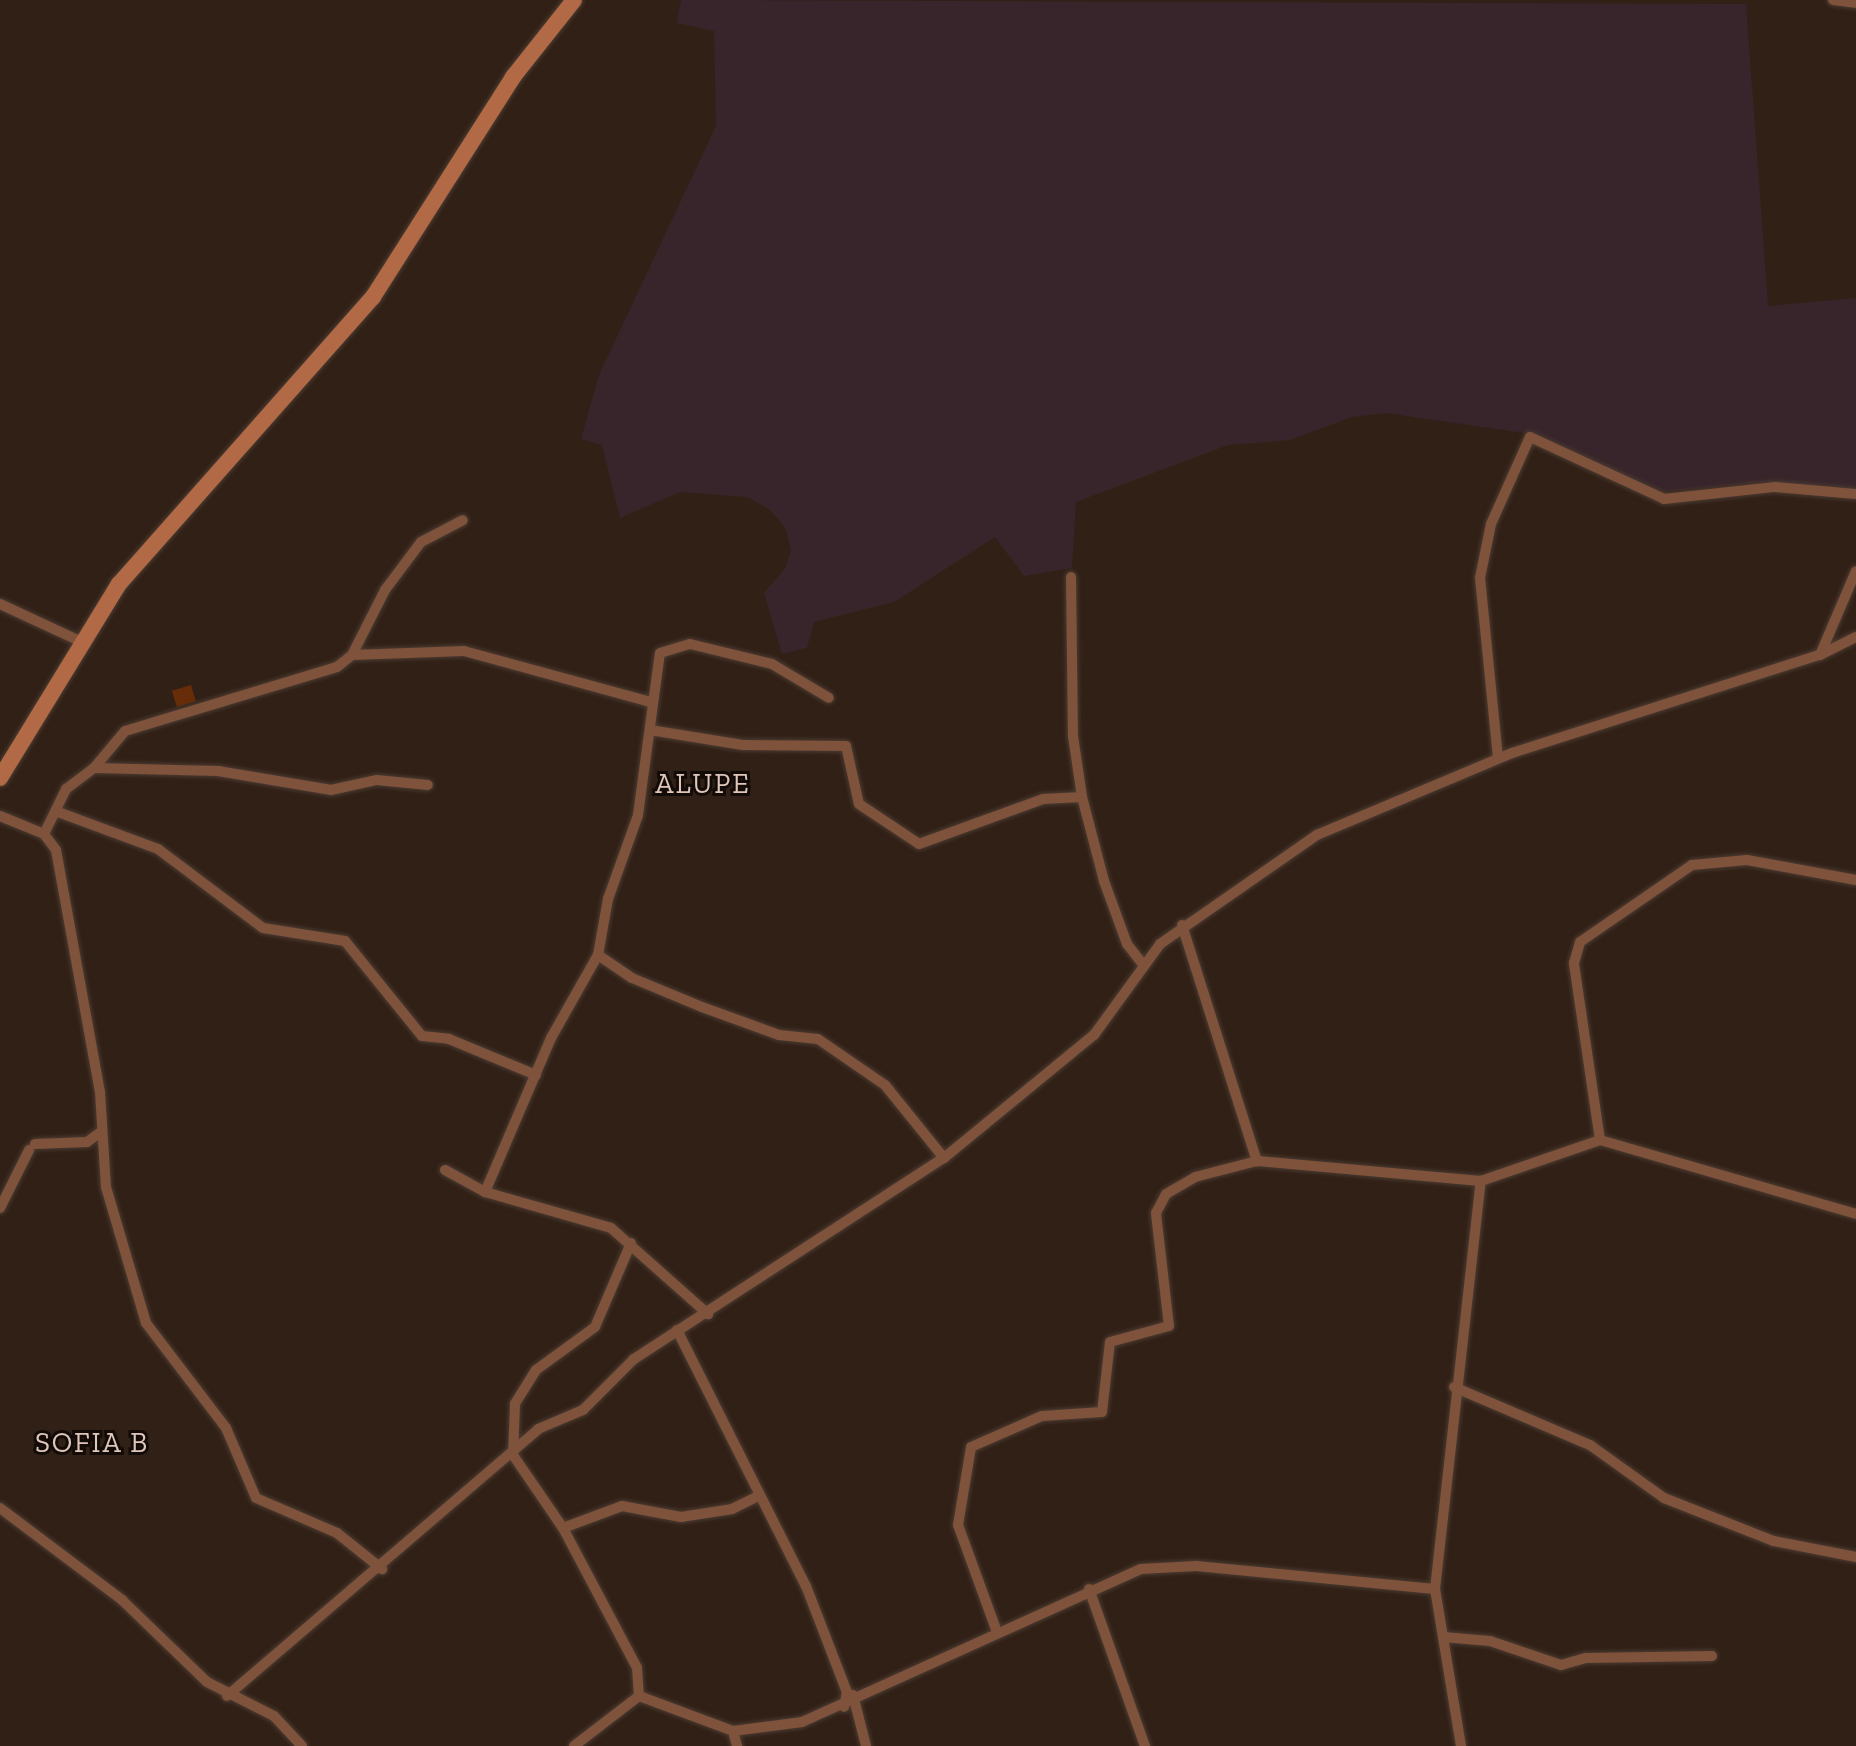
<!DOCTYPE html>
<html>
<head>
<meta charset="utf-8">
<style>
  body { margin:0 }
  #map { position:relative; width:1856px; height:1746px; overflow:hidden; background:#312016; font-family:"Zilla Slab",serif }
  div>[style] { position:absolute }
  .industrial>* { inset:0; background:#38252b }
  .building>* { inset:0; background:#662d08; transform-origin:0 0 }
  .roads { filter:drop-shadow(0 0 2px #4b3b31) drop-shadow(0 0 2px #4b3b31) }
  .street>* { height:10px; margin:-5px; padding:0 5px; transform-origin:5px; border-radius:5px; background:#7f523b }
  .secondary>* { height:16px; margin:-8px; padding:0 8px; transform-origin:8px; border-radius:8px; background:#b16a45 }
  span { translate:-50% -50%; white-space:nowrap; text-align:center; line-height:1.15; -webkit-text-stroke:6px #130b08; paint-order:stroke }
  .quarter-label { font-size:28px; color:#dfc6ba; letter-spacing:2px }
</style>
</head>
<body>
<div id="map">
  <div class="industrial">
    <i style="clip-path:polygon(681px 0,1746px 4px,1768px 306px,1856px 298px,1856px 490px,1770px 482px,1655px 492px,1532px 434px,1386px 413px,1352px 417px,1290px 440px,1228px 445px,1076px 502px,1072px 568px,1024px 576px,995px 537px,894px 602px,814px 622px,807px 648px,782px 654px,764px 593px,786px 567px,791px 550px,785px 527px,769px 509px,747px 497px,680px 492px,620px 518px,602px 445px,581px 439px,599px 375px,716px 126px,714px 31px,677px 23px)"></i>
  </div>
  <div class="building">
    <i style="left:191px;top:685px;width:17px;height:20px;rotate:73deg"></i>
  </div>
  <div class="roads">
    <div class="street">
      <i style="left:1833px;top:0;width:23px;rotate:7deg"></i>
      <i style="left:1071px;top:577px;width:159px;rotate:89.3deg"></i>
      <i style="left:1073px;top:736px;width:62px;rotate:81.6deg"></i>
      <i style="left:1082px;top:797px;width:87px;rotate:75.3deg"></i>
      <i style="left:1104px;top:881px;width:67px;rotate:69.9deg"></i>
      <i style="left:1127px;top:944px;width:23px;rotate:52deg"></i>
      <i style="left:0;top:604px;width:90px;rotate:24.9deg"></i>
      <i style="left:352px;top:655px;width:112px;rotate:-2deg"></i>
      <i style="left:464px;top:651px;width:193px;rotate:15.3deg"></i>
      <i style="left:1820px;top:655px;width:91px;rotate:-66.8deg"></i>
      <i style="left:650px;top:730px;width:94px;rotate:9.2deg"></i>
      <i style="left:743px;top:745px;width:103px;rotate:0.6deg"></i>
      <i style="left:846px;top:746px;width:59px;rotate:77.4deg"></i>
      <i style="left:859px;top:804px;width:72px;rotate:33.7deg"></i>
      <i style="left:919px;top:844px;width:132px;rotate:-19.9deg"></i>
      <i style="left:1043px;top:799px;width:39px;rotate:-3deg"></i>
      <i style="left:1498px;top:758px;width:181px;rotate:-95.7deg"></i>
      <i style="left:1480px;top:578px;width:55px;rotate:-78.5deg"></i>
      <i style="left:1491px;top:524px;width:95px;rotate:-65.9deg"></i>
      <i style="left:1530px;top:437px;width:148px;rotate:24.8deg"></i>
      <i style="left:1664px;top:499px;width:112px;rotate:-6.2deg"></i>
      <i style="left:1775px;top:487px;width:81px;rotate:4.9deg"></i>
      <i style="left:94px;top:768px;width:48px;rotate:-50deg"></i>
      <i style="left:125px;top:731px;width:221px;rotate:-16.8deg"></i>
      <i style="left:337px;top:667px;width:19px;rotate:-39deg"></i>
      <i style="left:352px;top:655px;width:73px;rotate:-63.1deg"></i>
      <i style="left:385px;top:590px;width:60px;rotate:-53.1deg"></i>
      <i style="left:421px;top:542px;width:47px;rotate:-27.6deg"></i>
      <i style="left:58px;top:812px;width:107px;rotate:20.3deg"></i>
      <i style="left:158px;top:849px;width:131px;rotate:37deg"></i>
      <i style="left:263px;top:928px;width:83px;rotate:9deg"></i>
      <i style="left:345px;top:941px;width:122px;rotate:51deg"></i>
      <i style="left:422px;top:1036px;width:27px;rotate:6deg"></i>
      <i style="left:449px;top:1039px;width:94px;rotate:22.5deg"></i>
      <i style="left:0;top:816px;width:48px;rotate:22.2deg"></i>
      <i style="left:44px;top:834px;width:20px;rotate:53deg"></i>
      <i style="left:56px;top:850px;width:246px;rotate:79.7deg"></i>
      <i style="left:100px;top:1092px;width:95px;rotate:86.4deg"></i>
      <i style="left:106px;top:1187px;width:142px;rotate:73.6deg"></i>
      <i style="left:146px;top:1323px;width:132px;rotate:52.7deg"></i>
      <i style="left:226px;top:1428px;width:76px;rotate:66.8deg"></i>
      <i style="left:256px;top:1498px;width:88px;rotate:23.4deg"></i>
      <i style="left:337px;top:1533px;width:58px;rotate:38.7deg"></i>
      <i style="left:44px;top:834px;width:50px;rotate:-63.9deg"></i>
      <i style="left:66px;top:789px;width:35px;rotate:-37deg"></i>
      <i style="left:94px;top:768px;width:124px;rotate:1.4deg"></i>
      <i style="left:218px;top:771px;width:115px;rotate:9.5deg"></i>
      <i style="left:331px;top:790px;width:47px;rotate:-12.3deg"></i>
      <i style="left:377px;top:780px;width:51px;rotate:5.6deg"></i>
      <i style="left:1182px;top:925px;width:248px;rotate:72.4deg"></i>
      <i style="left:598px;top:955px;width:41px;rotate:34.1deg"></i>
      <i style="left:632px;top:978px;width:76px;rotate:22.5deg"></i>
      <i style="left:702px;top:1007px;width:82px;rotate:20deg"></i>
      <i style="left:779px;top:1035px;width:39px;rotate:6deg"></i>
      <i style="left:818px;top:1039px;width:81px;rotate:34.5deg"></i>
      <i style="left:885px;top:1085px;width:94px;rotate:51.1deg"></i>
      <i style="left:1600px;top:1140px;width:179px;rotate:-98.4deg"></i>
      <i style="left:1574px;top:963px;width:22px;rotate:-74deg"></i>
      <i style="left:1580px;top:942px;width:136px;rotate:-34.5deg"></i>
      <i style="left:1692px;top:865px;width:55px;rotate:-5.2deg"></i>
      <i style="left:1747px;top:860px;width:111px;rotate:10.4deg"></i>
      <i style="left:35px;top:1144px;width:52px;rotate:-2.2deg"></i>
      <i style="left:87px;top:1142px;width:17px;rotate:-36deg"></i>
      <i style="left:445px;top:1170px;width:46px;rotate:28.8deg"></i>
      <i style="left:485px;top:1192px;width:131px;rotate:15.9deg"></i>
      <i style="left:611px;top:1228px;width:130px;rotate:41.6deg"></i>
      <i style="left:485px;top:1192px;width:168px;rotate:-66.8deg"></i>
      <i style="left:551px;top:1038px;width:95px;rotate:-60.5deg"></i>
      <i style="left:598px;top:955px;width:57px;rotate:-79.9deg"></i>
      <i style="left:608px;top:899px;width:89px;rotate:-70.3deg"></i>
      <i style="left:638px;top:815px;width:163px;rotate:-82.3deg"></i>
      <i style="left:660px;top:653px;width:31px;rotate:-17deg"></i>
      <i style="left:690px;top:644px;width:84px;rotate:13.7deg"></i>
      <i style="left:772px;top:664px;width:66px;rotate:30.8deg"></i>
      <i style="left:0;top:1208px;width:65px;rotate:-63.4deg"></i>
      <i style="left:631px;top:1243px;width:91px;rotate:113.2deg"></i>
      <i style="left:595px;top:1327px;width:73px;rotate:143.9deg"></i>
      <i style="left:536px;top:1370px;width:40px;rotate:122deg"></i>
      <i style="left:515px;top:1404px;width:51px;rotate:92.2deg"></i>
      <i style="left:513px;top:1455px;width:88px;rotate:55.6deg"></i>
      <i style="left:563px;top:1528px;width:158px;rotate:62.1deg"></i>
      <i style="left:637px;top:1668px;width:28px;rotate:86deg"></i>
      <i style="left:677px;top:1330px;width:287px;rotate:63.3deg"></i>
      <i style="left:806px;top:1586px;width:114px;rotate:68.9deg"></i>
      <i style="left:847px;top:1692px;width:15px;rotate:101deg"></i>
      <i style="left:1454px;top:1387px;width:148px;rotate:23.1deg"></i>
      <i style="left:1590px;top:1445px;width:91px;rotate:35.6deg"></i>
      <i style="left:1664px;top:1498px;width:118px;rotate:21.4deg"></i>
      <i style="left:1774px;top:1541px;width:84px;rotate:11deg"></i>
      <i style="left:0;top:1508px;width:153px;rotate:37deg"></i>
      <i style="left:122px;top:1600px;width:118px;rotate:44deg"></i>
      <i style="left:207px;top:1682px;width:75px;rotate:26.9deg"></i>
      <i style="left:274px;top:1716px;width:41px;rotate:47deg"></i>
      <i style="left:563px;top:1528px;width:63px;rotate:-20.4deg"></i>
      <i style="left:622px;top:1506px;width:60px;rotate:10.6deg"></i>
      <i style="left:681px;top:1517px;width:52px;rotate:-8.9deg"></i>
      <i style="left:732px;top:1509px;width:30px;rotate:-26deg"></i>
      <i style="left:1089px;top:1589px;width:167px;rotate:70.4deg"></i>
      <i style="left:997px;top:1632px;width:114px;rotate:-110deg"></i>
      <i style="left:958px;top:1525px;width:79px;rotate:-80.5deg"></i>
      <i style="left:971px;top:1447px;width:77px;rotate:-23.6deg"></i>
      <i style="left:1042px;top:1416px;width:60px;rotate:-3.8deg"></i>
      <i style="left:1102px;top:1412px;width:70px;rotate:-83.5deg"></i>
      <i style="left:1110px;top:1342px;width:61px;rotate:-15.2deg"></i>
      <i style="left:1169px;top:1326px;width:114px;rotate:-96.6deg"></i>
      <i style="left:1156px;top:1213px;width:21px;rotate:-62deg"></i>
      <i style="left:1166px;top:1194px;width:34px;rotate:-30deg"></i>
      <i style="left:1195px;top:1177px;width:64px;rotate:-14.5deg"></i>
      <i style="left:1257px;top:1161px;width:225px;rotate:5.1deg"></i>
      <i style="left:1443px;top:1637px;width:47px;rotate:4.9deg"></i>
      <i style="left:1490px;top:1641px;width:75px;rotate:18.7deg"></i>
      <i style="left:1561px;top:1665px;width:26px;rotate:-16deg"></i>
      <i style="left:1586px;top:1658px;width:126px;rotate:-0.9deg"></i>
      <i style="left:853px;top:1695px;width:53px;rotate:75.7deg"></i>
      <i style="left:227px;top:1696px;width:410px;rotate:-40.6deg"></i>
      <i style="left:538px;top:1429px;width:49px;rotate:-22.9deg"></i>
      <i style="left:583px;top:1410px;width:72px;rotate:-45deg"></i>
      <i style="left:634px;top:1359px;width:369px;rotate:-33deg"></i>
      <i style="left:944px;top:1158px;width:194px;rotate:-39.4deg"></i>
      <i style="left:1094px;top:1035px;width:112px;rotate:-54deg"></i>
      <i style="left:1160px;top:944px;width:191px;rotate:-34.8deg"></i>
      <i style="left:1317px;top:835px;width:212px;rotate:-22.8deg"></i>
      <i style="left:1512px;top:753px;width:323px;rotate:-17.7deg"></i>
      <i style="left:1820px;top:655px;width:40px;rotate:-26.6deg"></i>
      <i style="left:733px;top:1731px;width:16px;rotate:75deg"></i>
      <i style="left:574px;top:1746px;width:82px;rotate:-37.6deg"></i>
      <i style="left:639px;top:1696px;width:100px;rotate:20.4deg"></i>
      <i style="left:733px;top:1731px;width:70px;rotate:-7.4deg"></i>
      <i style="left:802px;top:1722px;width:372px;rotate:-24.3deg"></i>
      <i style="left:1141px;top:1569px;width:55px;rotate:-3.1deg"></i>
      <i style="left:1196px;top:1566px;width:240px;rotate:5.5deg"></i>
      <i style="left:1461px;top:1746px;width:159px;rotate:-99.4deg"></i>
      <i style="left:1435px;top:1589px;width:411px;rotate:-83.6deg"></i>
      <i style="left:1481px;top:1181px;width:126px;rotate:-19deg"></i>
      <i style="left:1600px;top:1140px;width:266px;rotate:16.1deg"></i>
    </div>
    <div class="secondary">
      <i style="left:0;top:778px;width:228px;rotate:-58.5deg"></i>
      <i style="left:119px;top:584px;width:383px;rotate:-48.5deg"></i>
      <i style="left:373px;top:297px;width:261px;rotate:-57.5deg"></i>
      <i style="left:513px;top:77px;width:98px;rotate:-51.6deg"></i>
    </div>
  </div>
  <div class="quarter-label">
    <span style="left:703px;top:784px">ALUPE</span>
    <span style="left:92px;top:1443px">SOFIA B</span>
  </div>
</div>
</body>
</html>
